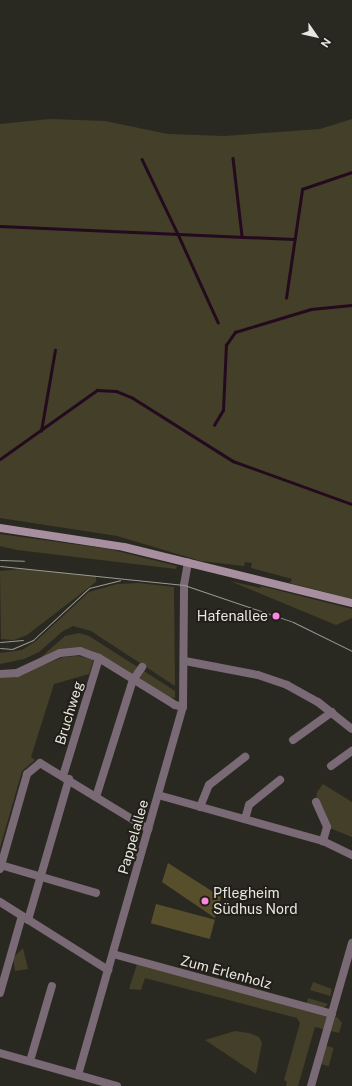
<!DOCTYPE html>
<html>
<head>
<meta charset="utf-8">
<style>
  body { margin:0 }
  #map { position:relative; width:352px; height:1086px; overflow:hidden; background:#2a2921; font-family:"Public Sans",sans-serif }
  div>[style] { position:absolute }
  .green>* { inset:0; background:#443f28; transform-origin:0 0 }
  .stream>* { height:2.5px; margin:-1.25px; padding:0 1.25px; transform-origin:1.25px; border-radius:1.25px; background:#240a1e }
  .building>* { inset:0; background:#574f2b; transform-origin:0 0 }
  .street>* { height:8px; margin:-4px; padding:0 4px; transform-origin:4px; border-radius:4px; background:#796a75 }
  .secondary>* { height:8px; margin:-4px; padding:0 4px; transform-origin:4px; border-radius:4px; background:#a78fa0 }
  .tram>* { height:1px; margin:-0.5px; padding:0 0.5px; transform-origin:0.5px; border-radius:0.5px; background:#9a9993 }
  .dots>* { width:11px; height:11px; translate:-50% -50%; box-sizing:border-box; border:2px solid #211f17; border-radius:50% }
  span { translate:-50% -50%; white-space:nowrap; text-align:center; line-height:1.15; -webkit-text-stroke:4px #211f17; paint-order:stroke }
  .poi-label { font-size:14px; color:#e7e6e1 }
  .right { translate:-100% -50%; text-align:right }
  .left { translate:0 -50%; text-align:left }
  .street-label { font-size:14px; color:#e7e6e1 }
  .north { position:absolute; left:296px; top:16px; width:40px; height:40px; -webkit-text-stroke:3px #211f17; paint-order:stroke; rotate:124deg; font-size:11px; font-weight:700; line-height:16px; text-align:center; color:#e7e6e1 }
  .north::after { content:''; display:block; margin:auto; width:14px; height:18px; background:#e7e6e1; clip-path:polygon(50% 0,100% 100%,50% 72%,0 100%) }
</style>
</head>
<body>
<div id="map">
  <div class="green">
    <i style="clip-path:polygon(50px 119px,105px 121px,168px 134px,224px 136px,320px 129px,352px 119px,352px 599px,290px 583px,292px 579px,251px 568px,252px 563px,245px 562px,244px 566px,201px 561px,117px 536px,0 518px,0 124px)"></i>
    <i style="clip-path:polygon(0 534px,109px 549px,177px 566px,176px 569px,17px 550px,0 546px)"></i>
    <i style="clip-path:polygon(21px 569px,96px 576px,96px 582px,27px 635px,14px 640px,1px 639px,0 571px)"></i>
    <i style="clip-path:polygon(230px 581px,260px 588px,261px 586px,352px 609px,352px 618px,336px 625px)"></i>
    <i style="clip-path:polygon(139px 583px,174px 587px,175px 686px,91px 631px,73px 626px,63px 631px,39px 652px,24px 659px,0 664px,0 653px,22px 650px,36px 641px,89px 592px,117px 584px)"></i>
    <i style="clip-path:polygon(79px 633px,89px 636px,175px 691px,175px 698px,166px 697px,93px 651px,82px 648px,40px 658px,65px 636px)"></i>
    <i style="clip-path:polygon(78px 656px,94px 659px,89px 674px,54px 684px,31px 757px,35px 760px,22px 771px,0 848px,0 678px,16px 676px,64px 657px)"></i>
    <i style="clip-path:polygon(323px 784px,352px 802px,352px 837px,327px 827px,316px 802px,317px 792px)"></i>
    <i style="clip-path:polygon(23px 948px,28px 969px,15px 971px,13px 958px)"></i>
    <i style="clip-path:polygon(138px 961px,306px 1007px,308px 998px,328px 1004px,319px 1013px,337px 1017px,342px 1023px,339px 1033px,315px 1027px,298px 1086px,286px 1086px,287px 1082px,284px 1080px,300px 1023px,297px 1018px,145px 978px,141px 990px,129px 989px)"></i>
    <i style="clip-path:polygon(313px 982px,332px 989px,330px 996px,310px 990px)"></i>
    <i style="clip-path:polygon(235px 1031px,249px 1033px,259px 1037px,262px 1043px,256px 1074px,205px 1040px)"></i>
    <i style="left:323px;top:1045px;width:11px;height:19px;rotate:15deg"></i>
  </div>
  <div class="stream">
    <i style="left:233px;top:158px;width:79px;rotate:83.4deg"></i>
    <i style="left:142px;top:159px;width:83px;rotate:64.4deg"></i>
    <i style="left:178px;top:234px;width:116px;rotate:2.5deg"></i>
    <i style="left:0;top:226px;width:178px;rotate:2.6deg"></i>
    <i style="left:178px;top:234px;width:97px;rotate:65.6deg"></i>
    <i style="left:286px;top:298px;width:110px;rotate:-81.6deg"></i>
    <i style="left:302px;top:189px;width:53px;rotate:-18.8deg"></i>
    <i style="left:214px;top:425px;width:17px;rotate:-59deg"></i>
    <i style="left:223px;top:410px;width:65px;rotate:-87.4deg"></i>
    <i style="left:226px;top:345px;width:16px;rotate:-55deg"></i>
    <i style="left:235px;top:332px;width:79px;rotate:-16.8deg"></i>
    <i style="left:311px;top:309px;width:41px;rotate:-5.6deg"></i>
    <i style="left:41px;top:431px;width:82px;rotate:-80.2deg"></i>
    <i style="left:0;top:459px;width:119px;rotate:-35.4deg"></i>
    <i style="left:97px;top:390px;width:19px;rotate:3deg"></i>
    <i style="left:116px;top:391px;width:18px;rotate:22deg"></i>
    <i style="left:133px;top:398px;width:118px;rotate:32.2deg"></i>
    <i style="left:233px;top:461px;width:127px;rotate:19.9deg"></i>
  </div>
  <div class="building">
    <i style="clip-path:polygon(168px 863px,221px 897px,215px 918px,162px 882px)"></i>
    <i style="left:156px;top:904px;width:61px;height:20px;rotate:15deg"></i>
  </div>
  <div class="street">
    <i style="left:185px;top:661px;width:74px;rotate:10.9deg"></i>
    <i style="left:258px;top:675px;width:31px;rotate:19deg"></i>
    <i style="left:287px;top:685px;width:35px;rotate:29deg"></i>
    <i style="left:318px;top:702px;width:43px;rotate:38.5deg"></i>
    <i style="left:0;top:674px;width:17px;rotate:-3deg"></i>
    <i style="left:17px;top:673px;width:47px;rotate:-24.9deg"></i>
    <i style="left:60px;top:653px;width:20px;rotate:-6deg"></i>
    <i style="left:80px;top:651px;width:20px;rotate:20deg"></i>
    <i style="left:99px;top:658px;width:89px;rotate:31.7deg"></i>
    <i style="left:175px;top:705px;width:8px;rotate:14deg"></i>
    <i style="left:293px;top:740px;width:48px;rotate:-35.7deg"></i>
    <i style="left:331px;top:766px;width:26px;rotate:-36deg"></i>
    <i style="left:63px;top:776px;width:123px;rotate:-73deg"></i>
    <i style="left:158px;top:795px;width:171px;rotate:15.6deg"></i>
    <i style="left:323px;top:841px;width:32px;rotate:26deg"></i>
    <i style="left:96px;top:797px;width:123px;rotate:-72.5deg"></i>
    <i style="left:133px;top:680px;width:16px;rotate:-55deg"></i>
    <i style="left:316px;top:802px;width:27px;rotate:66deg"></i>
    <i style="left:327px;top:827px;width:15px;rotate:106deg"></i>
    <i style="left:200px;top:807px;width:24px;rotate:-68deg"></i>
    <i style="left:209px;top:785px;width:46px;rotate:-37.9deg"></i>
    <i style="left:245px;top:819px;width:15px;rotate:-74deg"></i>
    <i style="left:249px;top:805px;width:40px;rotate:-39deg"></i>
    <i style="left:1px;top:865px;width:99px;rotate:16.4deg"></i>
    <i style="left:0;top:869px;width:99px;rotate:-74.1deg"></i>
    <i style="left:27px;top:774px;width:17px;rotate:-40deg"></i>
    <i style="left:40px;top:763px;width:127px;rotate:31.4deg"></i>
    <i style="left:0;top:902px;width:128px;rotate:32.2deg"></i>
    <i style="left:28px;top:920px;width:147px;rotate:-73.8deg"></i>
    <i style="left:113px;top:954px;width:227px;rotate:15.3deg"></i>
    <i style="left:0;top:993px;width:80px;rotate:-74.1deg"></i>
    <i style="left:0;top:1053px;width:81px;rotate:15.8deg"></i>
    <i style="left:30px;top:1061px;width:78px;rotate:-73.7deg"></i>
    <i style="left:117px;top:1086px;width:41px;rotate:-164.2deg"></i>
    <i style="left:78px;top:1075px;width:383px;rotate:-74.1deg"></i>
    <i style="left:183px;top:707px;width:122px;rotate:-89.5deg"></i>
    <i style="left:184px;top:585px;width:23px;rotate:-80deg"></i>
    <i style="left:311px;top:1086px;width:149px;rotate:-74deg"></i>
  </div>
  <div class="secondary">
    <i style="left:0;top:528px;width:125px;rotate:8.7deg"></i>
    <i style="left:124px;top:547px;width:235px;rotate:13.8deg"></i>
  </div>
  <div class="tram">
    <i style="left:0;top:560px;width:24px;rotate:2deg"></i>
    <i style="left:0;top:566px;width:185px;rotate:5.9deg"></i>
    <i style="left:184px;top:585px;width:115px;rotate:18.7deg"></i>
    <i style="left:293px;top:622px;width:66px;rotate:26.2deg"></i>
    <i style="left:0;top:642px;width:23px;rotate:-5deg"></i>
    <i style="left:0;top:648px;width:12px;rotate:5deg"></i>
    <i style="left:12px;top:649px;width:23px;rotate:-23deg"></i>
    <i style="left:33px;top:640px;width:76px;rotate:-42.9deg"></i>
    <i style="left:89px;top:588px;width:32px;rotate:-14deg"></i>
  </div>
  <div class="dots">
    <i style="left:276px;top:616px;background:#fd86e2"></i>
    <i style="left:205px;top:901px;background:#fd86e2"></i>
  </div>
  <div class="poi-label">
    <span class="right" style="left:268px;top:616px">Hafenallee</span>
    <span class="left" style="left:213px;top:901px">Pflegheim<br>Südhus Nord</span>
  </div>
  <div class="street-label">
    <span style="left:69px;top:713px;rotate:-73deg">Bruchweg</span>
    <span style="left:133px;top:837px;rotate:-74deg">Pappelallee</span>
    <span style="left:226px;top:972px;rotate:15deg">Zum Erlenholz</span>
  </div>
  <div class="north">N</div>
</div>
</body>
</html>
